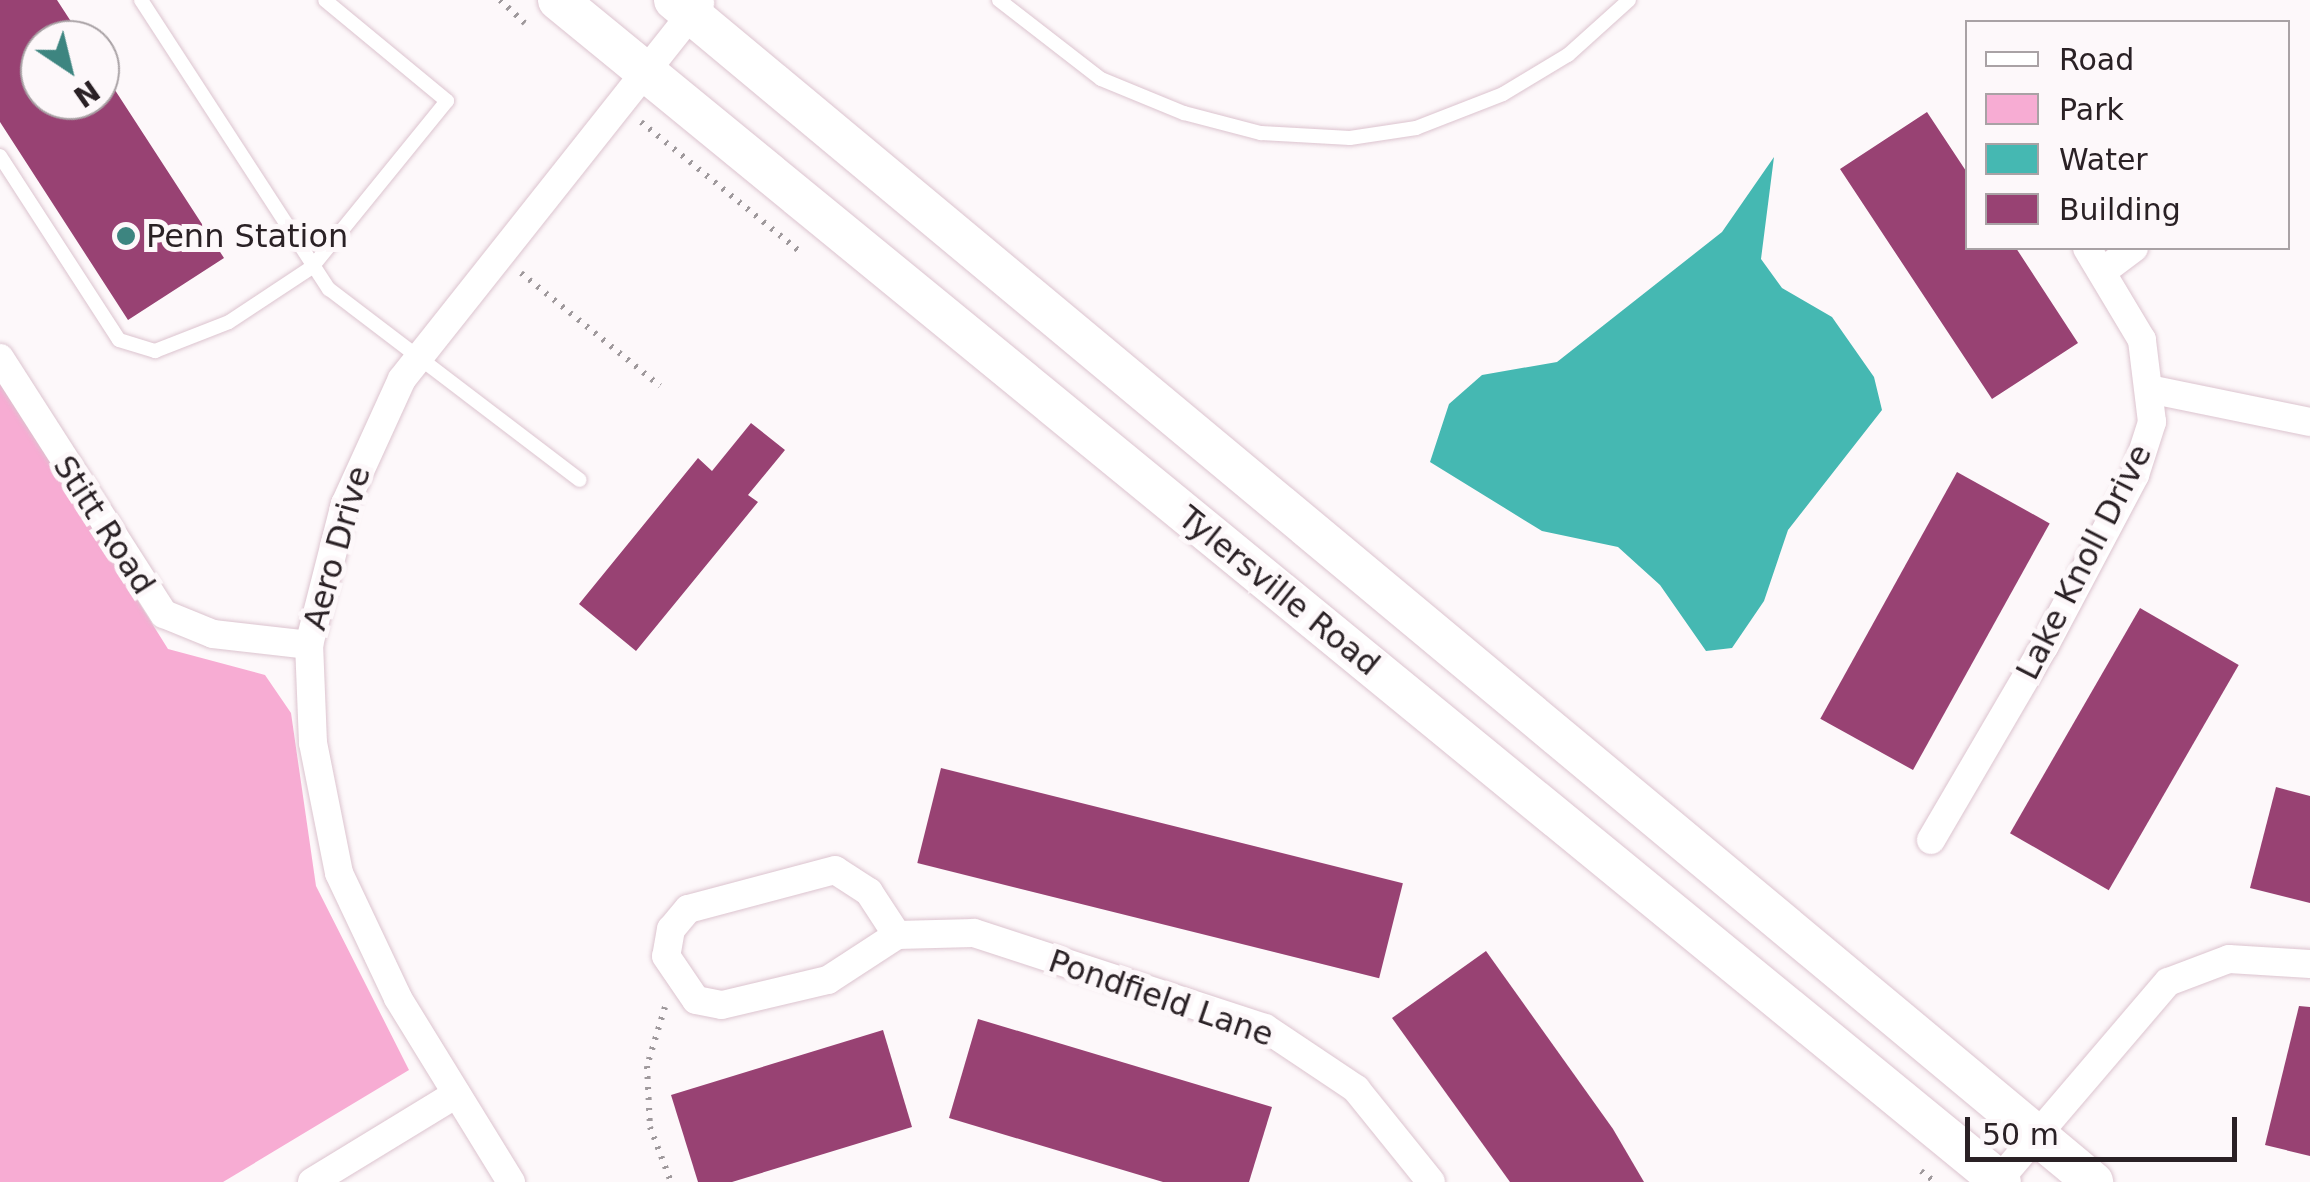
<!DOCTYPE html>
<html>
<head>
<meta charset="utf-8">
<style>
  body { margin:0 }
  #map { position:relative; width:2310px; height:1182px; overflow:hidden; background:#fdf8fa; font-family:"DejaVu Sans",sans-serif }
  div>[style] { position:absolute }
  .green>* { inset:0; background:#f7acd3 }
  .water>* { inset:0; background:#45b8b2 }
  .building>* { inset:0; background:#984273; transform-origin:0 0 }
  .path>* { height:6px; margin-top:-3px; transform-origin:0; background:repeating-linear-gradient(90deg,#9f999c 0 2.5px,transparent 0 10.5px) }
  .roads { filter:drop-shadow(0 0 2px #dcc4cf) drop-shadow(0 0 2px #dcc4cf) }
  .lane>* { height:14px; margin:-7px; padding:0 7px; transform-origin:7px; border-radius:7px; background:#fff }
  .street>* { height:28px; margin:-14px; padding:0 14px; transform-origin:14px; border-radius:14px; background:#fff }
  .secondary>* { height:40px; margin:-20px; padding:0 20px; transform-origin:20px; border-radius:20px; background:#fff }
  .dots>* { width:28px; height:28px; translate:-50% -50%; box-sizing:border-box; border:5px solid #fdf8fa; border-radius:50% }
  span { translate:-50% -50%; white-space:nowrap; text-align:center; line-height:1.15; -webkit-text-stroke:10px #fdf8fa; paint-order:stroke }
  .poi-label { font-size:32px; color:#2a2125 }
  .left { translate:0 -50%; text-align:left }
  .street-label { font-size:32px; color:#2a2125 }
  .legend { position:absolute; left:1965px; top:20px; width:325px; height:230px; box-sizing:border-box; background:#fdf8fa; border:2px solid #a9a2a5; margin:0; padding:12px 18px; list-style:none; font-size:30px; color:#2a2125 }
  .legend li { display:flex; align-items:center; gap:20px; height:50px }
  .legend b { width:50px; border:2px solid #a9a2a5 }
  .north { position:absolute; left:20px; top:20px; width:100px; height:100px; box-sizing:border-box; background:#fdf8fa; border:2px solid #a9a2a5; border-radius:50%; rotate:145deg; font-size:28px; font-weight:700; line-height:40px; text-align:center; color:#2a2125 }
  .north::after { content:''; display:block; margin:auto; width:35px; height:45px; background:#3d8580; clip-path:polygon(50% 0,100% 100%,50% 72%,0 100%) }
  .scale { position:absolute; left:1965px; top:1117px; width:272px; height:45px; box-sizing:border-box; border:5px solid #2a2125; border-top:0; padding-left:12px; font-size:30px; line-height:35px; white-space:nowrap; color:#2a2125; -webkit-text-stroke:8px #fdf8fa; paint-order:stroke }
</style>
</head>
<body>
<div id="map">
  <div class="green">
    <i style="clip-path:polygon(0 381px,168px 649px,265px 675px,291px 713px,316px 886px,409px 1070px,223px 1182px,0 1182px)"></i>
  </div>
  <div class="water">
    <i style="clip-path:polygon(1774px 157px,1761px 259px,1782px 288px,1832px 317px,1874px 377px,1882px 410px,1788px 530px,1764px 601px,1732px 648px,1706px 651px,1660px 585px,1618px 547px,1542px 531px,1430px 462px,1449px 404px,1482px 375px,1557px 362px,1722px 232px)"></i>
  </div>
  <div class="building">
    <i style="clip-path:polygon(0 0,57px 0,83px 40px,40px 40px,40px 100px,100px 100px,100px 67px,224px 258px,128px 320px,0 122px)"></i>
    <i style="clip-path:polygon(1927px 112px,1968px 174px,1968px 248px,2016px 248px,2078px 343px,1992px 399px,1840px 169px)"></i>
    <i style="clip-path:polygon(751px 423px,785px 450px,748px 495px,758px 502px,636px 651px,579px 604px,698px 458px,712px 471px)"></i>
    <i style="left:1957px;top:472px;width:106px;height:282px;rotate:29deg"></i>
    <i style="left:2140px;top:608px;width:114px;height:260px;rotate:30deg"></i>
    <i style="left:941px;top:768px;width:476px;height:98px;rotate:14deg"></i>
    <i style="clip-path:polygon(2276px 787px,2310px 796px,2310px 903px,2250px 888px)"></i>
    <i style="clip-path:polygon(1486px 951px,1613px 1129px,1644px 1182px,1510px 1182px,1392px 1018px)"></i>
    <i style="clip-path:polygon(2299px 1006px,2310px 1007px,2310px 1156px,2265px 1145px)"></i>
    <i style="clip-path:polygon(978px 1019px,1272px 1107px,1249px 1182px,1163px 1182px,949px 1118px)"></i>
    <i style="clip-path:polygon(883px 1030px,912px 1127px,732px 1182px,698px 1182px,671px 1095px)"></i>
  </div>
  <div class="path">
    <i style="left:500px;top:0;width:34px;rotate:43deg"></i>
    <i style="left:641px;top:122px;width:203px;rotate:39.2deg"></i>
    <i style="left:521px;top:273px;width:179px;rotate:39.1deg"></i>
    <i style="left:665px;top:1007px;width:62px;rotate:107deg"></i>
    <i style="left:647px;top:1066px;width:61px;rotate:87.2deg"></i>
    <i style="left:650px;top:1127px;width:59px;rotate:69.1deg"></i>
    <i style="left:1921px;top:1171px;width:18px;rotate:38deg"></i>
  </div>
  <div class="roads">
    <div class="lane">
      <i style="left:141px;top:0;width:345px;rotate:57deg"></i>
      <i style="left:329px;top:289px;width:315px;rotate:37.3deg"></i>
      <i style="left:999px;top:0;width:129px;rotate:37.8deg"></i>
      <i style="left:1101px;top:79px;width:90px;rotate:22.3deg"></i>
      <i style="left:1184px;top:113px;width:80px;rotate:14.6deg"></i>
      <i style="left:1261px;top:133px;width:89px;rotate:3.2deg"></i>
      <i style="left:1350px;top:138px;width:67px;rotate:-8.6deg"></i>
      <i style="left:1416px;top:128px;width:93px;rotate:-21.3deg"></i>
      <i style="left:1503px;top:94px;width:76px;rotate:-31deg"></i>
      <i style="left:1568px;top:55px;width:82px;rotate:-42deg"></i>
      <i style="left:0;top:156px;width:219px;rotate:57.1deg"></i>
      <i style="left:119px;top:340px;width:38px;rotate:17deg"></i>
      <i style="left:155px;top:351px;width:79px;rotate:-21.4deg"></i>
      <i style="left:229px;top:322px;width:100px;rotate:-33.5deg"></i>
      <i style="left:312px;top:267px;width:214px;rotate:-50.9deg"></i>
      <i style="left:447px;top:101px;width:158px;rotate:-140.4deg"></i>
    </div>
    <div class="street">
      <i style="left:2102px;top:272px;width:40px;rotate:-37deg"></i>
      <i style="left:0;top:358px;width:304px;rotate:57.4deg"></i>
      <i style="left:164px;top:614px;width:53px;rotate:22.2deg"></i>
      <i style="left:213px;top:634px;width:97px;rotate:6.5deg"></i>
      <i style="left:2154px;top:390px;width:159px;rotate:11.6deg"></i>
      <i style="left:1931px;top:840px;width:224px;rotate:-59.7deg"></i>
      <i style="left:2044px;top:647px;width:195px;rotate:-62.1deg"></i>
      <i style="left:2135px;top:475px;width:56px;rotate:-72.2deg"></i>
      <i style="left:2152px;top:422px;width:83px;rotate:-97deg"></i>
      <i style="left:2142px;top:340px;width:107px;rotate:-120.9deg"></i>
      <i style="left:897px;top:935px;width:51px;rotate:-123.1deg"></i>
      <i style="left:869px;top:892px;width:40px;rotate:-147.1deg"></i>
      <i style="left:835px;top:870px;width:152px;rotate:165.1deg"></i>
      <i style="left:688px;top:909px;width:26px;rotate:130deg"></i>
      <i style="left:671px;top:929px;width:27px;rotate:100deg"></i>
      <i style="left:666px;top:956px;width:53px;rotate:55.7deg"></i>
      <i style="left:696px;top:1000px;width:26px;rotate:11deg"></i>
      <i style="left:722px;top:1005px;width:109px;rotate:-13.3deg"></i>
      <i style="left:828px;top:980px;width:82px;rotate:-33.1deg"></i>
      <i style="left:897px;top:935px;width:77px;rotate:-1.5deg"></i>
      <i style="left:974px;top:933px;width:306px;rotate:18.1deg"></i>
      <i style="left:1265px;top:1028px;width:110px;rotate:33.8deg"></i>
      <i style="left:1356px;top:1089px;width:119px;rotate:51.1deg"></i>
      <i style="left:312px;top:1182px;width:169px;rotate:-31.4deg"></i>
      <i style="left:511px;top:1182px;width:216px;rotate:-121.6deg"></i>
      <i style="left:398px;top:998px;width:138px;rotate:-115.3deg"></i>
      <i style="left:339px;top:873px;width:133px;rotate:-101.3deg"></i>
      <i style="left:313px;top:743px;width:98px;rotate:-92.3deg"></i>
      <i style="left:309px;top:645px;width:146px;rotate:-75.7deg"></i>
      <i style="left:345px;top:504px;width:137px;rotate:-65.5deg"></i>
      <i style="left:402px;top:379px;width:480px;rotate:-51.6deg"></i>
      <i style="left:1997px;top:1182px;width:263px;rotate:-49.5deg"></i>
      <i style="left:2168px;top:982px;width:65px;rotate:-20.7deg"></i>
      <i style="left:2229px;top:959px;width:81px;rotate:3.5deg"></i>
    </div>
    <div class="secondary">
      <i style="left:558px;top:0;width:1865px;rotate:39.32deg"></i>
      <i style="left:674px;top:0;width:1847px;rotate:39.79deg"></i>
    </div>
  </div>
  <div class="dots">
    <i style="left:126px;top:236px;background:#3d8580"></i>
  </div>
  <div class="poi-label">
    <span class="left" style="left:146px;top:236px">Penn Station</span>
  </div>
  <div class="street-label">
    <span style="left:104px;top:525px;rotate:57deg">Stitt Road</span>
    <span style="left:337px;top:548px;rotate:-74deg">Aero Drive</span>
    <span style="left:2084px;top:562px;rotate:-63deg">Lake Knoll Drive</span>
    <span style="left:1279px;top:591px;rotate:39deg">Tylersville Road</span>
    <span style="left:1161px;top:998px;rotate:19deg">Pondfield Lane</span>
  </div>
  <ul class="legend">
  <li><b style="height:12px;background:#fff"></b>Road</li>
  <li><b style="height:28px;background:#f7acd3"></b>Park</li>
  <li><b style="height:28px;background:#45b8b2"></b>Water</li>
  <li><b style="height:28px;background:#984273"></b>Building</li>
  </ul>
  <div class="north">N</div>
  <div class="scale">50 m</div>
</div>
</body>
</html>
